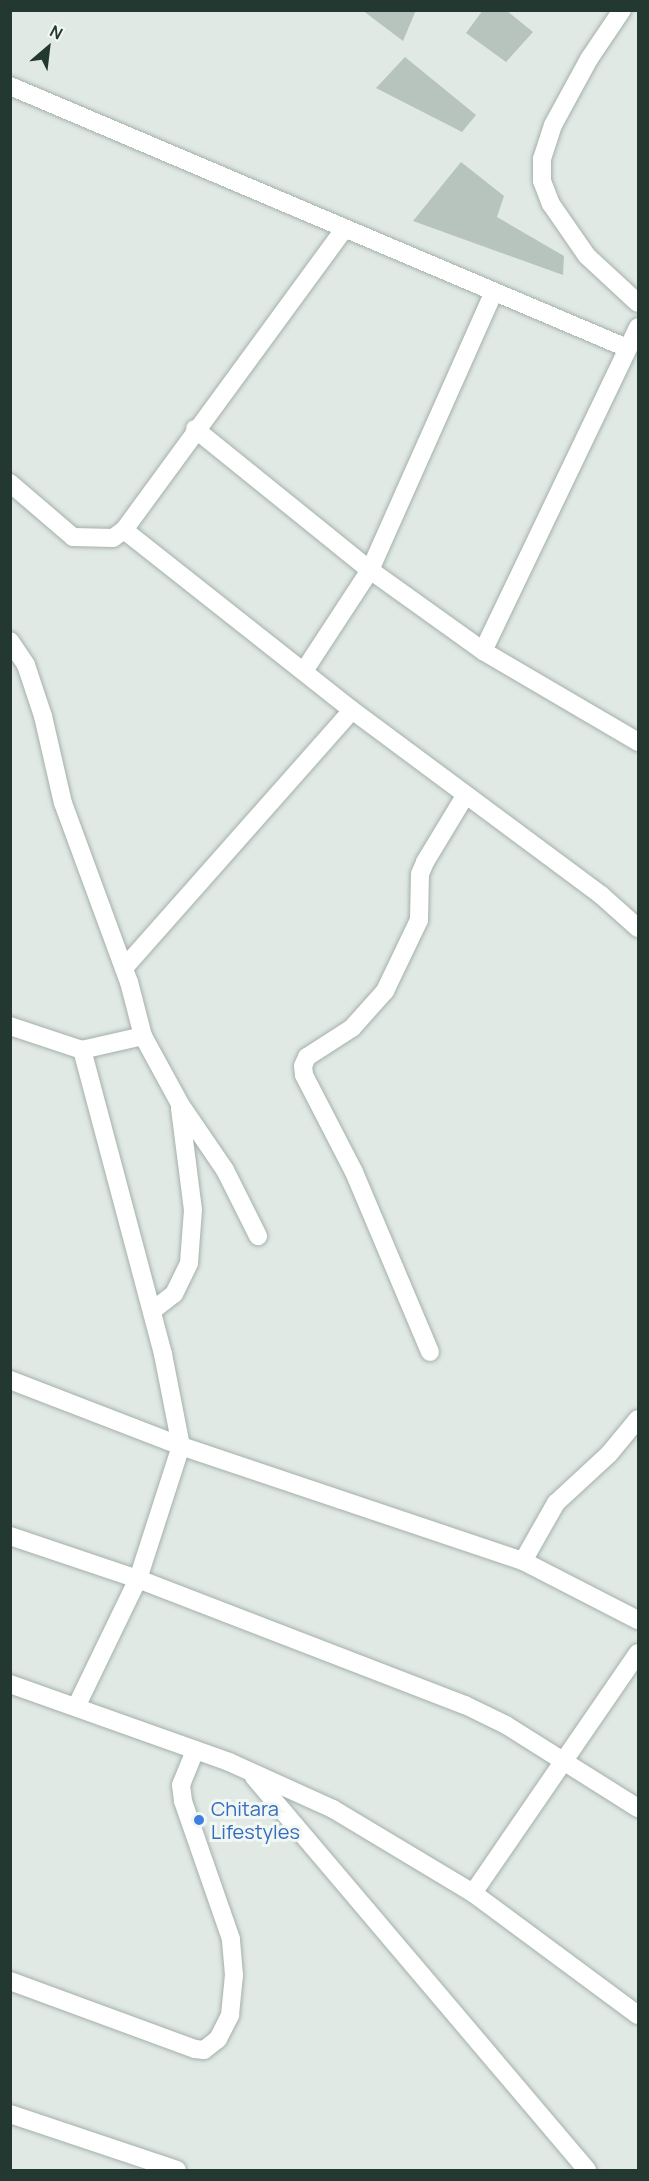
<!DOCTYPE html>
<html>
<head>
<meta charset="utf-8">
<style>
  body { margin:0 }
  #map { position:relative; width:649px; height:2181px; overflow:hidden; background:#e1e9e5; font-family:Manrope,sans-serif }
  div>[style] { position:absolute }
  .building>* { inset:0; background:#b6c4bd }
  .roads { filter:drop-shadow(0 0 2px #a4b0ab) drop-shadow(0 0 2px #a4b0ab) }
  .street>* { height:18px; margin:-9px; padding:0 9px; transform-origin:9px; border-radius:9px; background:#fff }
  .secondary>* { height:18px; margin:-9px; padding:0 9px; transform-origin:9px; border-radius:9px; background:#fff }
  .dots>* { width:16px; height:16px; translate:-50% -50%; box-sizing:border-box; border:3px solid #f1f7f3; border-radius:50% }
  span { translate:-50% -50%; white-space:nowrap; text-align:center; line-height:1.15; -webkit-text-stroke:6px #f1f7f3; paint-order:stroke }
  .shop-label { font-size:20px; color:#366cbe }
  .left { translate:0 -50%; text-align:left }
  .frame { position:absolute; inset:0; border:12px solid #233830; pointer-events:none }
  .north { position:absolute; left:18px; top:18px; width:60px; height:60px; -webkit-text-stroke:4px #f1f7f3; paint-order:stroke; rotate:28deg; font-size:16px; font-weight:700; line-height:24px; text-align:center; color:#233830 }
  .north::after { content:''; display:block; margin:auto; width:21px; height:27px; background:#233830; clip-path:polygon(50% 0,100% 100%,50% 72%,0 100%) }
</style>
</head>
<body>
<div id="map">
  <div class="building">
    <i style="clip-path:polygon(362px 10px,416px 10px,403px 41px)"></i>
    <i style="clip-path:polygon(483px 10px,506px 10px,533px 32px,506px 62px,466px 33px)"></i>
    <i style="clip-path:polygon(405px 57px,476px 115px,462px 132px,376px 88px)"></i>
    <i style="clip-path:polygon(461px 162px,504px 196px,497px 217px,564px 256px,563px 275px,413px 221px)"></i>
  </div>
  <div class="roads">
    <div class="street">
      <i style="left:10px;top:86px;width:670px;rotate:23.01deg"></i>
      <i style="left:195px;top:429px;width:225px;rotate:38.9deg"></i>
      <i style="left:370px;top:570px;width:139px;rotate:35.6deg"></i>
      <i style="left:483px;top:651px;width:180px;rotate:30.4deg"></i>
      <i style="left:10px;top:483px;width:83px;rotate:40.6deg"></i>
      <i style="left:73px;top:537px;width:40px;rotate:1.4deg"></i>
      <i style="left:113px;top:538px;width:14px;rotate:-36deg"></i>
      <i style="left:124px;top:530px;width:373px;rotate:-53.8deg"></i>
      <i style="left:124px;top:530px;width:290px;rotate:38.3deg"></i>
      <i style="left:352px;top:710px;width:310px;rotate:36.6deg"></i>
      <i style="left:601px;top:895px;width:50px;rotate:41.7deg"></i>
      <i style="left:10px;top:641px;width:29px;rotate:56deg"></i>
      <i style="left:26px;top:665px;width:54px;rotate:71.6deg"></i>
      <i style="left:43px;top:716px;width:89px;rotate:77.1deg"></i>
      <i style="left:63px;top:803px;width:191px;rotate:69.8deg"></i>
      <i style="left:129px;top:982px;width:56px;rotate:75.5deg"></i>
      <i style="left:143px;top:1036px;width:63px;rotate:167.1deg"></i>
      <i style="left:82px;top:1050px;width:76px;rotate:-161.6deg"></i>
      <i style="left:483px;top:651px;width:359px;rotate:-64.4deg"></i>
      <i style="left:304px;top:671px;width:121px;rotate:-56.8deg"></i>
      <i style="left:370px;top:570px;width:302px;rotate:-66deg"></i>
      <i style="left:124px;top:968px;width:344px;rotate:-48.5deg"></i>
      <i style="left:143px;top:1036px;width:77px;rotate:61.4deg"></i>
      <i style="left:180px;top:1104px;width:80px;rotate:55.7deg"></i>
      <i style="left:225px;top:1170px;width:74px;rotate:63.4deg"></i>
      <i style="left:152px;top:1311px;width:28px;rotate:-38deg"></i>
      <i style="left:174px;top:1294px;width:34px;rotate:-64deg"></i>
      <i style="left:189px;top:1263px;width:53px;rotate:-85.7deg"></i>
      <i style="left:193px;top:1210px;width:103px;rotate:-97.3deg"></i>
      <i style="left:430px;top:1352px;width:195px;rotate:-112.9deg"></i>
      <i style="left:354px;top:1172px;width:109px;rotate:-117.3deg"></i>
      <i style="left:304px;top:1075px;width:9px;rotate:-96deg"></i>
      <i style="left:303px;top:1066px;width:10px;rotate:-66deg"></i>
      <i style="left:307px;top:1057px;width:54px;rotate:-32.8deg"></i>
      <i style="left:352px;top:1028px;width:50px;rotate:-48.3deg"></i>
      <i style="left:385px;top:991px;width:79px;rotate:-64.4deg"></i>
      <i style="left:419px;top:920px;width:46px;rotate:-88.8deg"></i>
      <i style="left:420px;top:874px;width:13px;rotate:-67deg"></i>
      <i style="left:425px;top:862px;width:77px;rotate:-58.8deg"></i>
      <i style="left:10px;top:1380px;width:183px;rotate:21.1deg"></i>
      <i style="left:181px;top:1446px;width:361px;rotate:18.6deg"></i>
      <i style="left:523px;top:1561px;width:129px;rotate:27.2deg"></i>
      <i style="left:10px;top:1536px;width:135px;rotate:18.6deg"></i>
      <i style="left:138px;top:1579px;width:350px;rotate:21.1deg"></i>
      <i style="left:465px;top:1705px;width:46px;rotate:26deg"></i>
      <i style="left:506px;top:1725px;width:156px;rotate:32.2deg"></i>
      <i style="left:523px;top:1561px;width:67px;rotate:-60.4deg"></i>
      <i style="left:556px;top:1503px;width:72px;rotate:-42.8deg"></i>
      <i style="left:609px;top:1454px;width:45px;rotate:-50.4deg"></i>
      <i style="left:10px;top:1684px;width:232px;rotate:19.6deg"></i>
      <i style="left:229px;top:1762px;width:114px;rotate:24.3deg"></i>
      <i style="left:333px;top:1809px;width:163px;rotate:31deg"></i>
      <i style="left:473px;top:1893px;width:205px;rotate:36.5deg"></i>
      <i style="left:77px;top:1705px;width:140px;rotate:-64.2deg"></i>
      <i style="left:138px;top:1579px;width:140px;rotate:-72.1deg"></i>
      <i style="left:181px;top:1446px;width:94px;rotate:-101.1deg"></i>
      <i style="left:163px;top:1354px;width:315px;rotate:-104.9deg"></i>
      <i style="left:254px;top:1777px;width:515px;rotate:49.72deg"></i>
      <i style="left:473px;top:1893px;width:291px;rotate:-55.5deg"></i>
      <i style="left:10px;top:1981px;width:197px;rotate:20.2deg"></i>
      <i style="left:195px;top:2049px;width:9px;rotate:6deg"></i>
      <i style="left:204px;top:2050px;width:18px;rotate:-38deg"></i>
      <i style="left:218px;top:2039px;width:27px;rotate:-63deg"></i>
      <i style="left:230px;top:2015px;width:40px;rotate:-84.3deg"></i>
      <i style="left:234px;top:1975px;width:36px;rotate:-95deg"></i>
      <i style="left:231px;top:1939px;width:146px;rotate:-109.2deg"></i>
      <i style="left:183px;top:1801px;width:16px;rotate:-97deg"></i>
      <i style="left:181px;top:1785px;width:38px;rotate:-68deg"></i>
      <i style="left:10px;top:2114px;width:176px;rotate:18.5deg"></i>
    </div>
    <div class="secondary">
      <i style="left:622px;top:10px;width:59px;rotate:124deg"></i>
      <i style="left:589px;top:59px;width:75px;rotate:118.6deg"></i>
      <i style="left:553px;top:125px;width:36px;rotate:108deg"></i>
      <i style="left:542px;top:159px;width:22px;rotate:90deg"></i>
      <i style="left:542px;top:181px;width:25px;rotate:69deg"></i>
      <i style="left:551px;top:204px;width:63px;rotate:55.3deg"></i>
      <i style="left:587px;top:256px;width:69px;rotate:42.7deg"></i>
    </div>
  </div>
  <div class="dots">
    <i style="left:199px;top:1820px;background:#3f7fe0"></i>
  </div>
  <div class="shop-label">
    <span class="left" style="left:211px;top:1820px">Chitara<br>Lifestyles</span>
  </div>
  <div class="frame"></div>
  <div class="north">N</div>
</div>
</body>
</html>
